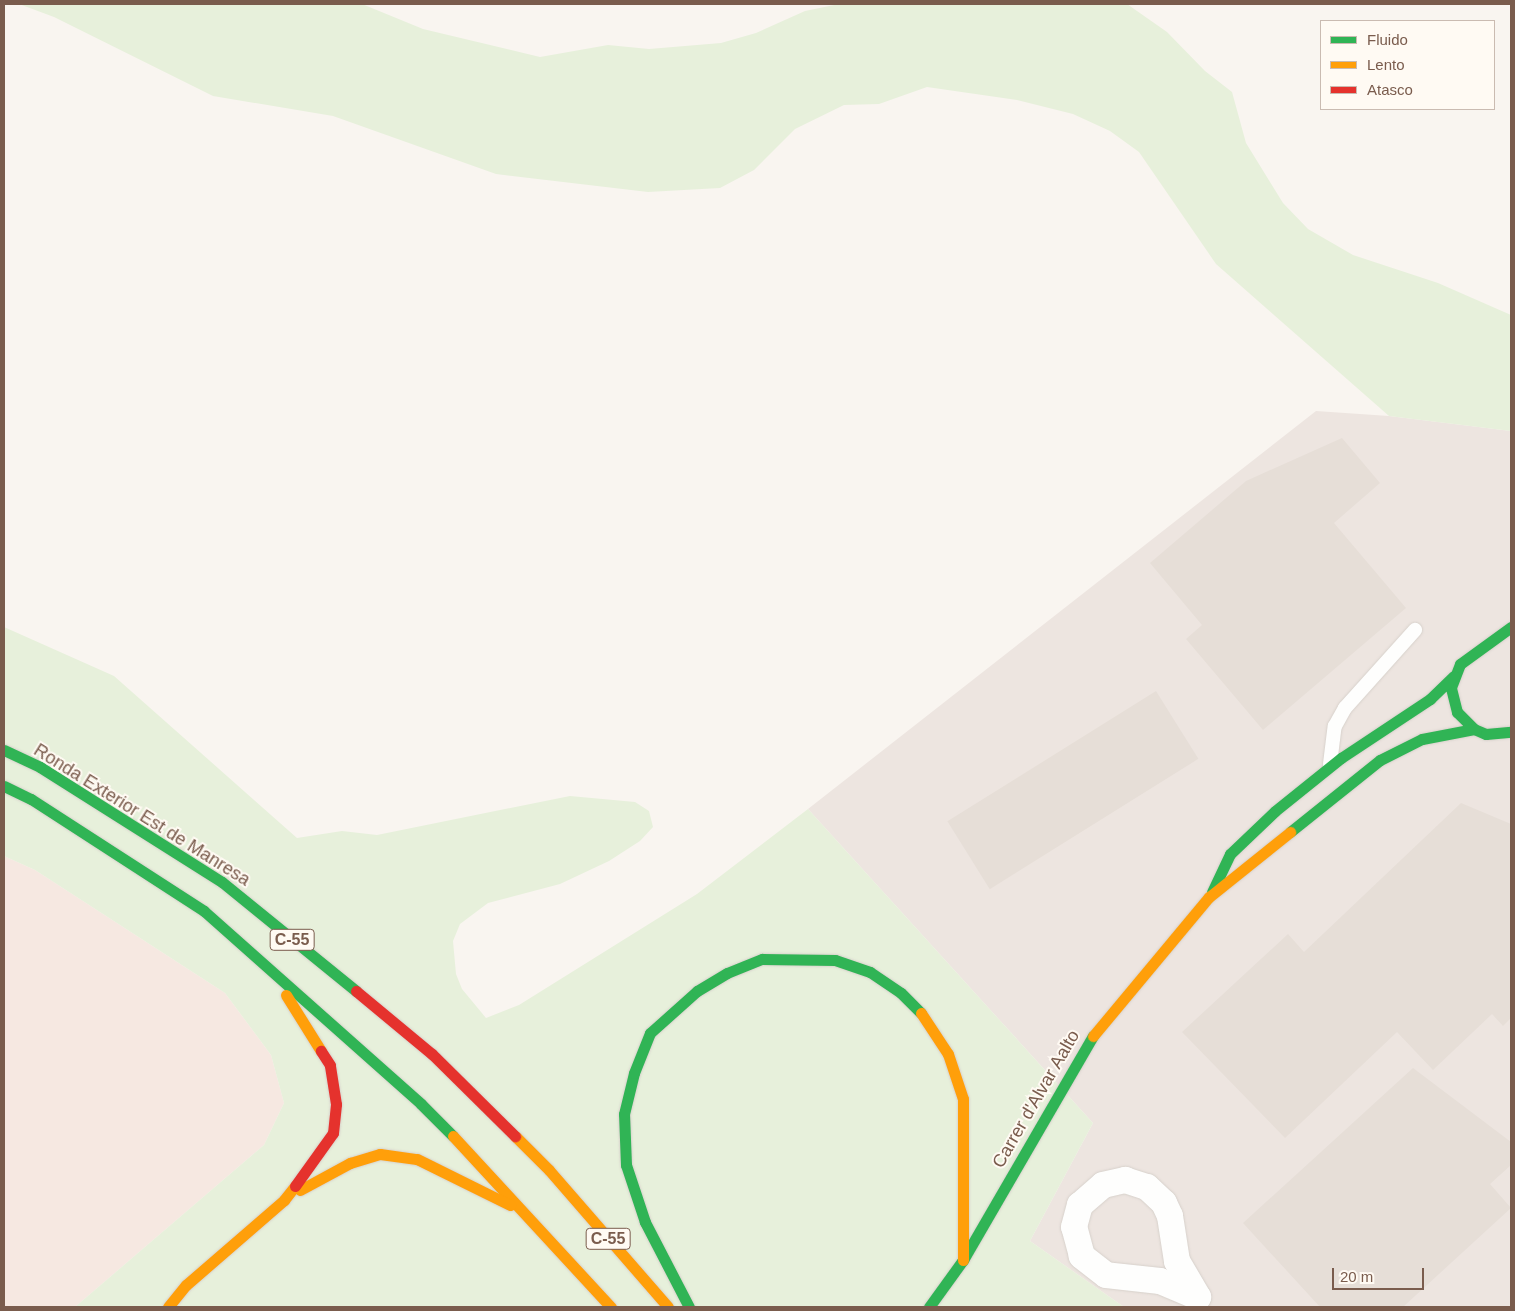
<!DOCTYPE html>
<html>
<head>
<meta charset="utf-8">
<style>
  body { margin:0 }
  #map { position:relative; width:1515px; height:1311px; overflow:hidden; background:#f9f5f0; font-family:Helvetica,sans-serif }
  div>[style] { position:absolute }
  .commercial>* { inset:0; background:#f6e8e1 }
  .industrial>* { inset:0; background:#ede5e0 }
  .green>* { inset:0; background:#e7f0db }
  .building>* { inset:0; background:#e6ded7; transform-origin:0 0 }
  .roads { filter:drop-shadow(0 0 1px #d7d1cb) drop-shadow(0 0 1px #d7d1cb) }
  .lane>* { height:14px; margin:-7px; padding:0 7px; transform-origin:7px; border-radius:7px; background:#fefefd }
  .street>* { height:26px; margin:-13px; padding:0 13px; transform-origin:13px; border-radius:13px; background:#fefefd }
  .fast>* { height:11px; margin:-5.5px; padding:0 5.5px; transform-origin:5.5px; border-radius:5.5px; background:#30b455 }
  .slow>* { height:11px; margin:-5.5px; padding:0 5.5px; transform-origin:5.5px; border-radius:5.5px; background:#ff9f0a }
  .jam>* { height:11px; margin:-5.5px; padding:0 5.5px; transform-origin:5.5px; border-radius:5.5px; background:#e5322d }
  span { translate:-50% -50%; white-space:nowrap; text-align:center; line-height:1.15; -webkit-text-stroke:4px #fffaf3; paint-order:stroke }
  .shield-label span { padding:1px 4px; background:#fffaf3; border:1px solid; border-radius:4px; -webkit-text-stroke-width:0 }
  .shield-label { font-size:16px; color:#7a5c4d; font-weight:700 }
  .street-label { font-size:18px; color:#7a5c4d }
  .frame { position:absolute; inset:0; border:5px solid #7a5c4d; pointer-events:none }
  .legend { position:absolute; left:1320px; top:20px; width:175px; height:90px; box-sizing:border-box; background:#fffaf3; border:1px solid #cabbb1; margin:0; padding:6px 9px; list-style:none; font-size:15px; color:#7a5c4d }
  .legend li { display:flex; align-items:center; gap:10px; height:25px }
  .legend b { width:25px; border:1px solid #cabbb1 }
  .scale { position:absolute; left:1332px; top:1268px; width:92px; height:22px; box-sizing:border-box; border:2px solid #7a5c4d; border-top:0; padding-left:6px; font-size:15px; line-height:18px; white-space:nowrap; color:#7a5c4d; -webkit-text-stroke:4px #fffaf3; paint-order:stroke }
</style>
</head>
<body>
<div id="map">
  <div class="commercial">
    <i style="clip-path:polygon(4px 856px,35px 870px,225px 993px,271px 1055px,284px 1103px,264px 1145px,75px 1307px,4px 1307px)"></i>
  </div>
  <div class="industrial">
    <i style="clip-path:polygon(1316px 411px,1389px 416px,1511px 431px,1511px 1307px,1124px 1307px,1030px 1241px,1093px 1123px,808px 809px)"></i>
  </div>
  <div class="green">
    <i style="clip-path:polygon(19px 4px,362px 4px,423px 29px,540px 57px,608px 45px,649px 49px,721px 43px,756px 33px,805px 11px,839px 4px,1127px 4px,1167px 32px,1205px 71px,1232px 92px,1246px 143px,1283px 203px,1308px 229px,1353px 255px,1438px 283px,1511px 315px,1511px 431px,1389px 416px,1216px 264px,1139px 152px,1110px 131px,1073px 114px,1017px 100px,927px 87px,879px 104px,844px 105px,795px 129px,754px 170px,720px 188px,648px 192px,496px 174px,333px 116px,213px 96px,54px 17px)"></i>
    <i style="clip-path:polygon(4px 627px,114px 676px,297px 838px,342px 831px,377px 835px,570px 796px,635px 802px,649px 811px,653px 827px,640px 841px,609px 861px,560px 884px,488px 903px,460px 924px,453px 941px,456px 974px,462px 989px,486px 1018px,519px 1005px,697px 894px,808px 809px,1093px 1123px,1030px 1241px,1124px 1307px,75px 1307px,264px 1145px,284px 1103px,271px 1055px,225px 993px,35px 870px,4px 856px)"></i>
  </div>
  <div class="building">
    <i style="clip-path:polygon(1342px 438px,1380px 483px,1334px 523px,1406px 608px,1263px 730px,1186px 639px,1202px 625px,1150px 563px,1246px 481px)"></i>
    <i style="left:1156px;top:691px;width:80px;height:246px;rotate:58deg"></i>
    <i style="clip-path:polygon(1461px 803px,1511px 824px,1511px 1018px,1503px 1026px,1492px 1014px,1433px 1070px,1397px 1032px,1285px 1138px,1182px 1032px,1288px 934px,1304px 952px)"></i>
    <i style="clip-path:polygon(1413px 1068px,1511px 1142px,1511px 1165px,1490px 1184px,1511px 1208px,1403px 1307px,1320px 1307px,1243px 1223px)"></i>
  </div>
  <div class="roads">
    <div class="lane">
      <i style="left:1330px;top:764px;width:38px;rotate:-83deg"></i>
      <i style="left:1335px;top:726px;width:21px;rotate:-61deg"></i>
      <i style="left:1345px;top:708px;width:105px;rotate:-48.1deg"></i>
    </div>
    <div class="street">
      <i style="left:1125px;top:1180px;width:23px;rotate:18deg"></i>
      <i style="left:1147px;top:1187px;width:23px;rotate:43deg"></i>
      <i style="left:1164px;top:1203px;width:14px;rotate:65deg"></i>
      <i style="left:1170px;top:1216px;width:46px;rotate:81.2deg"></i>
      <i style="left:1177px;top:1261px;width:42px;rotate:59.7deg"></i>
      <i style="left:1198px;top:1297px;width:41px;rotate:-157.2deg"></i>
      <i style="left:1160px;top:1281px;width:54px;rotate:-173.7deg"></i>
      <i style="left:1106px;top:1275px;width:31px;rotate:-142deg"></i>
      <i style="left:1082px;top:1256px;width:30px;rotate:-105deg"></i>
      <i style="left:1074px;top:1227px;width:23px;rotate:-75deg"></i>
      <i style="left:1080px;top:1205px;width:30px;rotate:-41deg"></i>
      <i style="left:1103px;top:1185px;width:23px;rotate:-13deg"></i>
    </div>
    <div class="fast">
      <i style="left:1511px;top:627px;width:63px;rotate:144deg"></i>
      <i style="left:1460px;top:664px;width:26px;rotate:111deg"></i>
      <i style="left:1451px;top:688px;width:25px;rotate:76deg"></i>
      <i style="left:1457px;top:712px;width:24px;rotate:45deg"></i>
      <i style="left:1474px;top:729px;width:13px;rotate:23deg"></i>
      <i style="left:1486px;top:734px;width:25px;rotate:-5deg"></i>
      <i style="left:4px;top:750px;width:40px;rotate:25deg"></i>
      <i style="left:40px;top:767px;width:215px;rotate:32.3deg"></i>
      <i style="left:222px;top:882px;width:173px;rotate:39.1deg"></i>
      <i style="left:4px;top:786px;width:30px;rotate:26deg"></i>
      <i style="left:31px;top:799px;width:206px;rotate:32.9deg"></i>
      <i style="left:204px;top:911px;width:290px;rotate:41.6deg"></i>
      <i style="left:421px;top:1104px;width:45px;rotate:45deg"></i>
      <i style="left:1290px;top:832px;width:115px;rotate:-38.7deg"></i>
      <i style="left:1380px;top:760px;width:47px;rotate:-26.6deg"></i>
      <i style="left:1422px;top:739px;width:53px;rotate:-10.9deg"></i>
      <i style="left:1212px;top:892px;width:42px;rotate:-64.7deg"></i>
      <i style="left:1230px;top:854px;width:62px;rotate:-43.7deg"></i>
      <i style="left:1275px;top:811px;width:85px;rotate:-38.8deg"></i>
      <i style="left:1341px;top:758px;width:107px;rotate:-33.5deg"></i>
      <i style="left:1430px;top:699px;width:33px;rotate:-44deg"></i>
      <i style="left:689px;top:1307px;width:96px;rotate:-117.4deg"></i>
      <i style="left:645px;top:1222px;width:60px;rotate:-108.4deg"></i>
      <i style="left:626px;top:1165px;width:51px;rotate:-92.2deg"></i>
      <i style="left:624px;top:1114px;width:42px;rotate:-76.3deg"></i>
      <i style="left:634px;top:1073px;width:43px;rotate:-68.2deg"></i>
      <i style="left:650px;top:1033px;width:63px;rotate:-41.8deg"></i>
      <i style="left:697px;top:991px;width:35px;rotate:-31deg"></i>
      <i style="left:727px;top:973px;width:38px;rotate:-22deg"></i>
      <i style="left:762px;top:959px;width:73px;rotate:0.8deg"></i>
      <i style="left:835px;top:960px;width:37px;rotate:19deg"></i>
      <i style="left:870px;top:972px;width:37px;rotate:34deg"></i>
      <i style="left:901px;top:993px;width:28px;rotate:45deg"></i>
      <i style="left:929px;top:1307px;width:58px;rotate:-54.1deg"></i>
      <i style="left:963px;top:1260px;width:259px;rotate:-59.9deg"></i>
    </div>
    <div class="slow">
      <i style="left:286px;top:995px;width:66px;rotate:58deg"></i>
      <i style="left:921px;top:1013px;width:49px;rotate:56.6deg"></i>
      <i style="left:948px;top:1054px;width:47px;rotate:71.6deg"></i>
      <i style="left:963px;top:1099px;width:161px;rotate:90deg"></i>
      <i style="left:1093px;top:1036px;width:181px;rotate:-50.2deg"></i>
      <i style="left:1209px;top:897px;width:104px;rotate:-38.7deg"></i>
      <i style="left:453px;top:1136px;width:233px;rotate:47.3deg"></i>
      <i style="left:515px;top:1136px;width:48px;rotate:45deg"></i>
      <i style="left:549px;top:1170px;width:181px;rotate:49deg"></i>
      <i style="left:300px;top:1190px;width:57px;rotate:-28.4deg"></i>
      <i style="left:350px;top:1163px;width:31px;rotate:-17deg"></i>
      <i style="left:380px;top:1154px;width:37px;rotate:8deg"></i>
      <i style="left:417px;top:1159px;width:104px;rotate:26.3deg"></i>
      <i style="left:168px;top:1307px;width:28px;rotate:-51deg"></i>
      <i style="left:186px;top:1285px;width:130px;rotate:-40.9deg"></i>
      <i style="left:284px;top:1200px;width:18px;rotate:-52deg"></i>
    </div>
    <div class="jam">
      <i style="left:356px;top:991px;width:99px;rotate:39.7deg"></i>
      <i style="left:432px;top:1054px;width:117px;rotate:44.7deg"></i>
      <i style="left:295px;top:1186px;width:65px;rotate:-54.4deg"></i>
      <i style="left:333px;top:1133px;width:29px;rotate:-84deg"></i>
      <i style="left:336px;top:1104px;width:39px;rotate:-99deg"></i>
      <i style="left:330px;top:1065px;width:17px;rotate:-123deg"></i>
    </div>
  </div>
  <div class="shield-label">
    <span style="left:292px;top:940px">C-55</span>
    <span style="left:608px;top:1239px">C-55</span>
  </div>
  <div class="street-label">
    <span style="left:142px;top:815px;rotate:32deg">Ronda Exterior Est de Manresa</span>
    <span style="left:1036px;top:1099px;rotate:-60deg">Carrer d'Alvar Aalto</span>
  </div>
  <div class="frame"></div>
  <ul class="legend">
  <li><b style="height:6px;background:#30b455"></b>Fluido</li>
  <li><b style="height:6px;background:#ff9f0a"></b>Lento</li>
  <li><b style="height:6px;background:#e5322d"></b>Atasco</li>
  </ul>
  <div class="scale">20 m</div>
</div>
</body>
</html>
